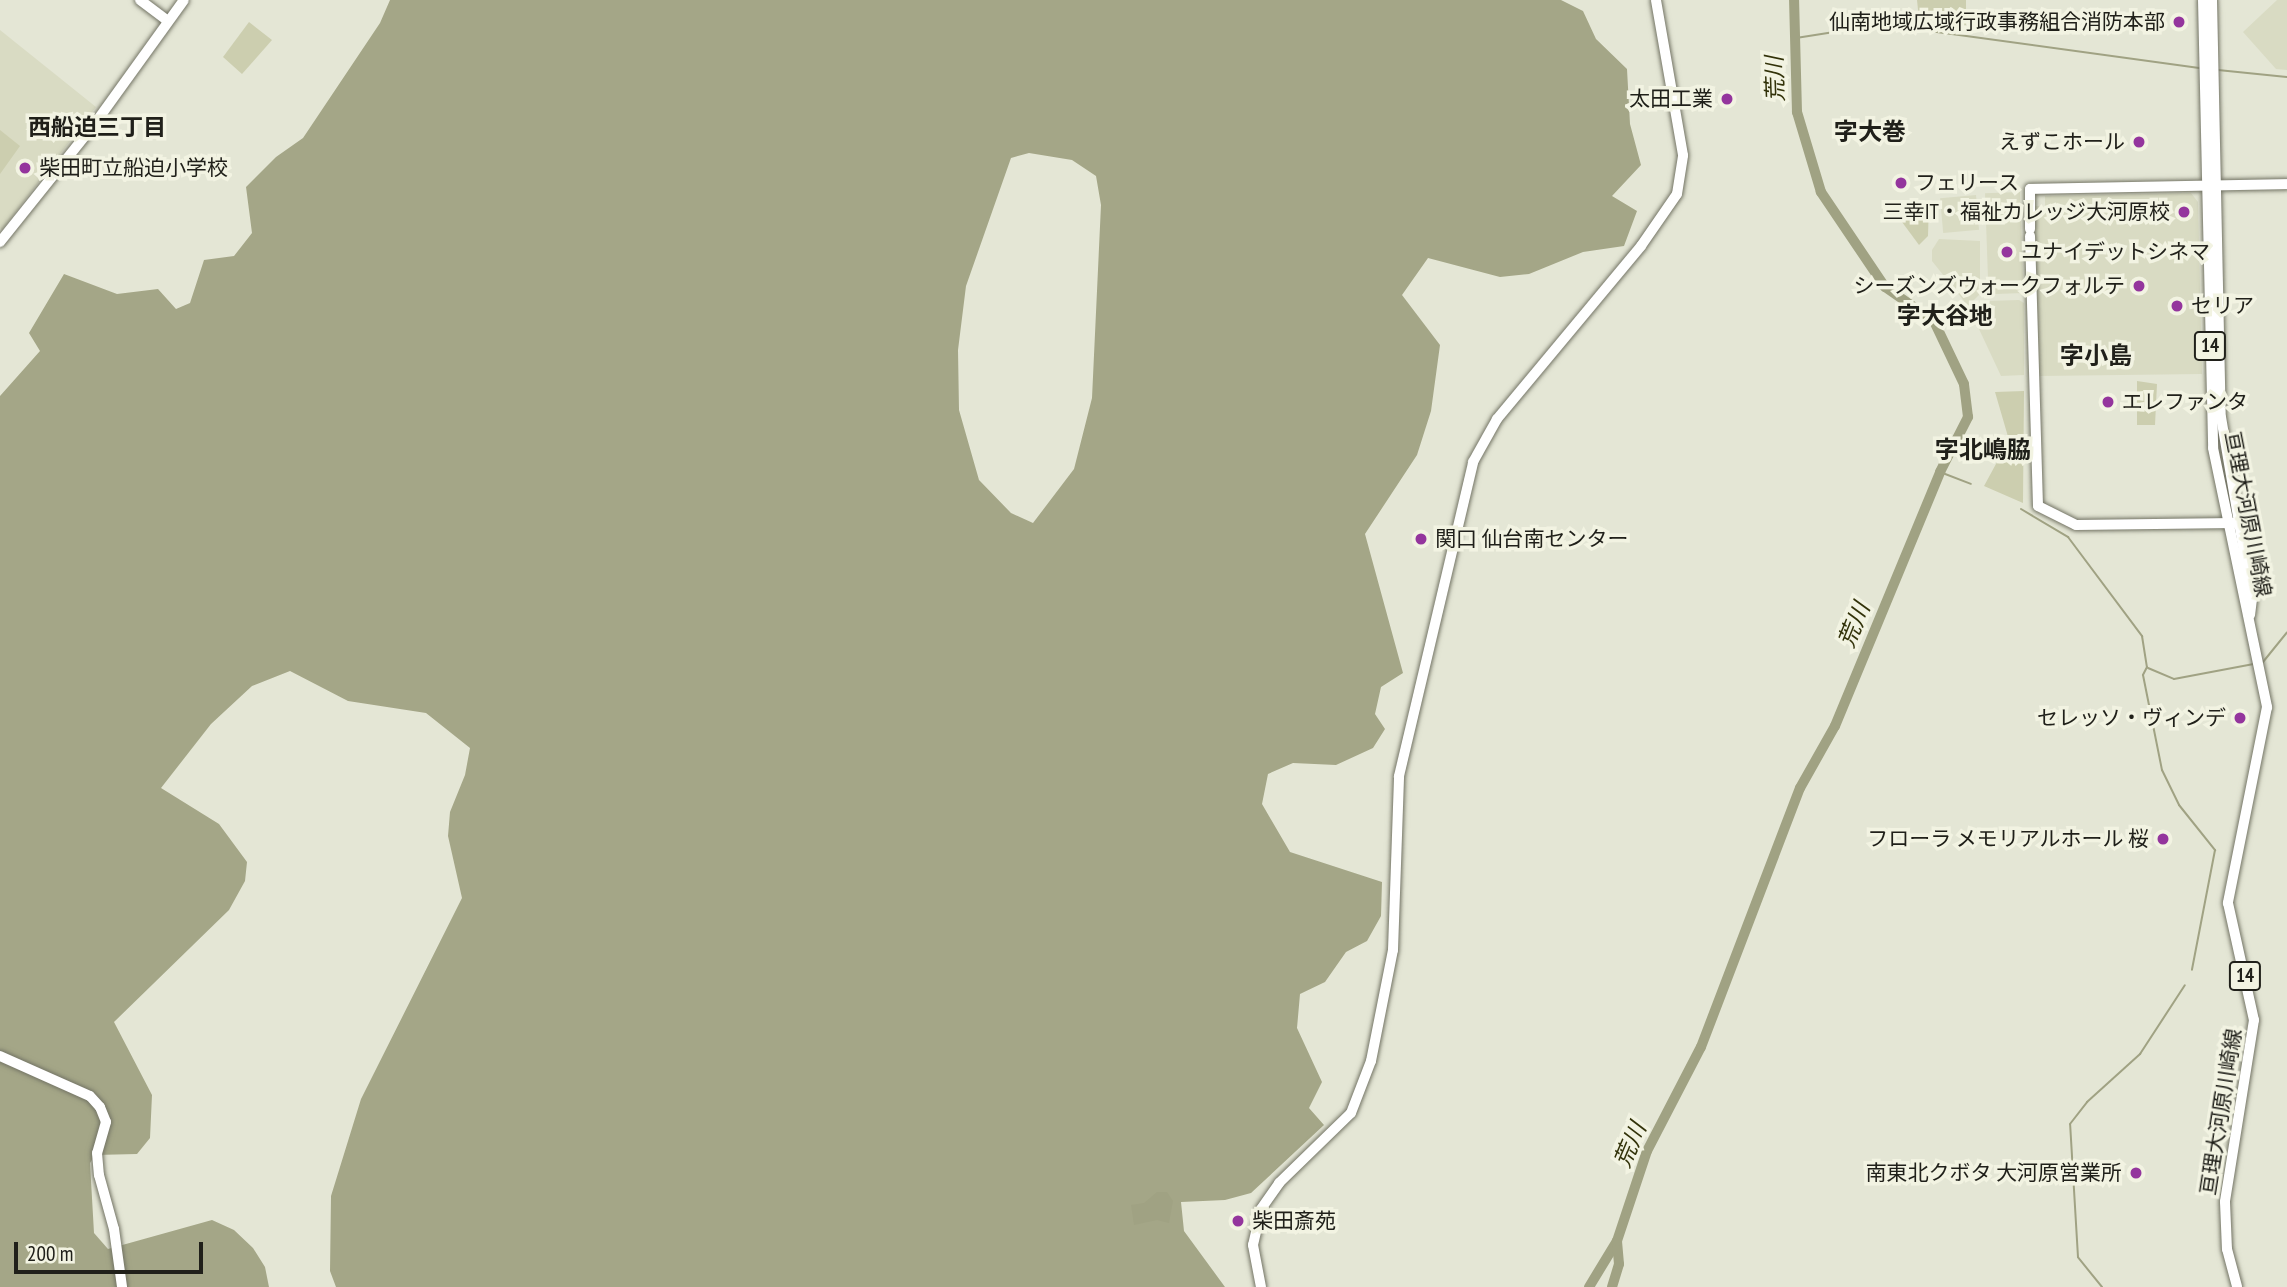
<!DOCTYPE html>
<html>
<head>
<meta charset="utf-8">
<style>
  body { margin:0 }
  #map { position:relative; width:2287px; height:1287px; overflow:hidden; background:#e4e6d5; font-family:"PT Sans Narrow","Noto Sans JP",sans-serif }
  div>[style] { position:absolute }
  .built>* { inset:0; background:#d9dbc3; transform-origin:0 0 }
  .green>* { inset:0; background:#ccceaf }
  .forest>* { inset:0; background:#a4a687 }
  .water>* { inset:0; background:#a0a283 }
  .stream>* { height:2px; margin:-1px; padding:0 1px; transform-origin:1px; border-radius:1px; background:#a0a283 }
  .river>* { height:10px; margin:-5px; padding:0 5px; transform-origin:5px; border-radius:5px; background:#a0a283 }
  .roads { filter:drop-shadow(0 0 2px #737465) drop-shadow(0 0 2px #737465) }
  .secondary>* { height:10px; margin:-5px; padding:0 5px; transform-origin:5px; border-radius:5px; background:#fff }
  .primary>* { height:10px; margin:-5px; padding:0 5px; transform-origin:5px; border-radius:5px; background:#fff }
  .dots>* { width:19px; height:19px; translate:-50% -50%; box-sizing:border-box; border:4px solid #f2f3e2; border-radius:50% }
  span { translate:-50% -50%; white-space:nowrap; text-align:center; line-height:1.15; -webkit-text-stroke:7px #f2f3e2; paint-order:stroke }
  .shield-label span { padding:2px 5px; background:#f2f3e2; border:2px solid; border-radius:5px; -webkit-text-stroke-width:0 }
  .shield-label { font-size:19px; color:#20201a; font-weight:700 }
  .poi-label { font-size:21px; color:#20201a }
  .right { translate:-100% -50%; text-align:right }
  .left { translate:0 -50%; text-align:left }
  .street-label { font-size:21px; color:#20201a }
  .water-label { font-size:23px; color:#323209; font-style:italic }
  .neighbourhood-label { font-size:23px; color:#20201a; font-weight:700 }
  .quarter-label { font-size:24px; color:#20201a; font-weight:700 }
  .scale { position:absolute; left:14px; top:1242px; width:189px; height:32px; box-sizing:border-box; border:4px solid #20201a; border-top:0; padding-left:9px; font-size:21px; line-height:24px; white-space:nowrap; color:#20201a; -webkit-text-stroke:5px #f2f3e2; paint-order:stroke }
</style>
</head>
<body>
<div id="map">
  <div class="built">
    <i style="clip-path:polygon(2277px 0,2287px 0,2287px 70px,2276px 69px,2243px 32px)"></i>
    <i style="clip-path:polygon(0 30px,96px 107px,2px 230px,0 228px)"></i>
    <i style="left:2020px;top:192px;width:101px;height:35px;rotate:88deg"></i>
    <i style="clip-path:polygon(2191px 193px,2198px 202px,2202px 374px,2039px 376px,2034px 206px,2045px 206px,2045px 196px)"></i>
    <i style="left:1976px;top:195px;width:35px;height:36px;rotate:85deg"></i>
    <i style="clip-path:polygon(1939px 239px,1980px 241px,1980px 294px,1968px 306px,1932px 261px,1932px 250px)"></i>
    <i style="clip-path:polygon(2019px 300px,2024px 303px,2024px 375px,2001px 376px,1971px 312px,1987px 301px)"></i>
  </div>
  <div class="green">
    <i style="clip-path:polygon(1917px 0,1966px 0,1966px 25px,1919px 19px)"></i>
    <i style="clip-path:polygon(249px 22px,272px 40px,242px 74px,223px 57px)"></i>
    <i style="clip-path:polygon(0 130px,20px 146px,0 174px)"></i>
    <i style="clip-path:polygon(1929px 201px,1928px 236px,1919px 245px,1902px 222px,1909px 203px)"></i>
    <i style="clip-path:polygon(2137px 381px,2157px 384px,2155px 425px,2137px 425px)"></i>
    <i style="clip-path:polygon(2024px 391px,2023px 503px,1984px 486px,2009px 440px,1995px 392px)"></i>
  </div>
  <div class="forest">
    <i style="clip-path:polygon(evenodd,390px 0,1561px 0,1583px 11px,1596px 39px,1627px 69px,1630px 124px,1641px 165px,1612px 196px,1637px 211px,1624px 246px,1583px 252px,1529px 274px,1500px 277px,1428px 258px,1402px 295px,1440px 345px,1431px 411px,1417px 455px,1365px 534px,1403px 673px,1381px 687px,1375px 714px,1385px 729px,1373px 748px,1336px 765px,1293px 763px,1268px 774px,1262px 804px,1290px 852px,1382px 882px,1381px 916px,1367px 941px,1346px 952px,1325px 982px,1300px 994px,1297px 1028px,1322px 1082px,1309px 1108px,1324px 1125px,1251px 1193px,1225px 1200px,1181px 1202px,1184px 1231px,1225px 1287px,336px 1287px,330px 1271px,331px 1196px,361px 1099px,462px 898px,448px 836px,450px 812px,465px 775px,470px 748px,426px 713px,348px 701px,290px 671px,252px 686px,211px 724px,161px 788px,219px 824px,247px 862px,245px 881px,229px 910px,114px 1022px,152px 1095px,150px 1138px,137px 1154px,95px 1155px,90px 1163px,94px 1233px,108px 1249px,212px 1220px,234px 1230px,253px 1248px,265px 1267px,269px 1287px,0 1287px,0 396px,40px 351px,29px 333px,64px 274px,117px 294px,158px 289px,176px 309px,190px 303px,204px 260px,234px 256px,252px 233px,246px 187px,276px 157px,303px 138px,380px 23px,390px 0,1029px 153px,1072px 160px,1096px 176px,1101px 205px,1092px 398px,1074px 469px,1033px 523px,1011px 513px,979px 480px,959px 410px,958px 350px,966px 286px,1011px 158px,1029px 153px)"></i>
  </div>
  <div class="water">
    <i style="clip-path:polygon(1157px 1192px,1167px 1192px,1173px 1201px,1169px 1223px,1157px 1220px,1134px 1225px,1131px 1205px,1144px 1203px)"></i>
  </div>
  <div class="stream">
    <i style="left:1853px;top:29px;width:40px;rotate:-4.3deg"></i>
    <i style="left:1893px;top:26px;width:309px;rotate:7.8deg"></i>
    <i style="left:1796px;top:38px;width:45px;rotate:-9deg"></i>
    <i style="left:2218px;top:70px;width:69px;rotate:5.8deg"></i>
    <i style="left:1940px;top:472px;width:33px;rotate:21deg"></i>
    <i style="left:2021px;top:509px;width:55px;rotate:30.8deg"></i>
    <i style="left:2068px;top:537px;width:124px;rotate:53.2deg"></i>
    <i style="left:2142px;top:636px;width:31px;rotate:81deg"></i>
    <i style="left:2147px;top:667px;width:9px;rotate:117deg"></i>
    <i style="left:2143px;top:675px;width:97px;rotate:78.7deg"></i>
    <i style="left:2162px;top:770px;width:39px;rotate:64deg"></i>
    <i style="left:2179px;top:805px;width:58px;rotate:51.3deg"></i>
    <i style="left:2215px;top:850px;width:122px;rotate:100.9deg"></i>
    <i style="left:2263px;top:662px;width:38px;rotate:-51deg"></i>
    <i style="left:2148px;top:668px;width:28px;rotate:23deg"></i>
    <i style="left:2174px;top:679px;width:81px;rotate:-10.6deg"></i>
    <i style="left:2102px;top:1287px;width:38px;rotate:-129deg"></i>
    <i style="left:2078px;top:1257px;width:133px;rotate:-93.4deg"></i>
    <i style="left:2070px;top:1124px;width:28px;rotate:-52deg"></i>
    <i style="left:2087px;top:1102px;width:72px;rotate:-42.2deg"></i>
    <i style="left:2140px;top:1054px;width:82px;rotate:-56.9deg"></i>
  </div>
  <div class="river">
    <i style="left:1589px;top:1287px;width:54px;rotate:-58.7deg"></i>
    <i style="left:1612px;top:1287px;width:24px;rotate:-73deg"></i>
    <i style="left:1619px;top:1264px;width:23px;rotate:-95deg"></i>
    <i style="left:1617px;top:1241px;width:95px;rotate:-71.6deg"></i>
    <i style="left:1647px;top:1151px;width:117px;rotate:-62.6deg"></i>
    <i style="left:1701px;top:1047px;width:277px;rotate:-69.1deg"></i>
    <i style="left:1800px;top:788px;width:71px;rotate:-60.6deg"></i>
    <i style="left:1835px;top:726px;width:275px;rotate:-67.5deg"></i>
    <i style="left:1940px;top:472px;width:62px;rotate:-63deg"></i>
    <i style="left:1968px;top:417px;width:33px;rotate:-97deg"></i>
    <i style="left:1964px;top:384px;width:70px;rotate:-115.5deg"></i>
    <i style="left:1934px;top:321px;width:60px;rotate:-145.2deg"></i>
    <i style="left:1885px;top:287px;width:115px;rotate:-124deg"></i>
    <i style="left:1821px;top:192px;width:84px;rotate:-106.7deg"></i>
    <i style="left:1797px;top:112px;width:112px;rotate:-91.5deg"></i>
  </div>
  <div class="roads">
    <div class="secondary">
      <i style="left:140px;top:0;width:35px;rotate:37deg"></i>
      <i style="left:2030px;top:229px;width:40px;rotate:-90deg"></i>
      <i style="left:2030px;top:189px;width:257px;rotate:-1.1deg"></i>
      <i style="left:2030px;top:236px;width:270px;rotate:88.3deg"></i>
      <i style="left:2038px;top:506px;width:42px;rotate:26.6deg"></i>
      <i style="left:2076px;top:525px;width:158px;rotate:-0.7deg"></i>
      <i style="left:0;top:242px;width:154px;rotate:-51.3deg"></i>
      <i style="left:96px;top:122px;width:150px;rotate:-54.2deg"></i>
      <i style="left:0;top:1056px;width:98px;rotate:24deg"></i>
      <i style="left:90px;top:1096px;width:15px;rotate:48deg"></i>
      <i style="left:100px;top:1107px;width:16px;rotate:68deg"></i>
      <i style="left:106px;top:1122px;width:32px;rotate:106deg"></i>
      <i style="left:97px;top:1153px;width:22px;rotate:85deg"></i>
      <i style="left:99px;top:1175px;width:56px;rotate:74.5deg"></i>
      <i style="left:114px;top:1229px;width:59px;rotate:82.1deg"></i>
      <i style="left:1261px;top:1287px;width:43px;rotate:-100.8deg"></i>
      <i style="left:1253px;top:1245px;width:37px;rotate:-77deg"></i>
      <i style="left:1261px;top:1209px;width:32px;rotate:-55deg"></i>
      <i style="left:1279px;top:1183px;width:100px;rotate:-44.2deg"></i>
      <i style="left:1351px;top:1113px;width:56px;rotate:-69deg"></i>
      <i style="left:1371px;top:1061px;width:113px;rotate:-78.8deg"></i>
      <i style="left:1393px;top:950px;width:174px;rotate:-88deg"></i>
      <i style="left:1399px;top:776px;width:323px;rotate:-76.7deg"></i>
      <i style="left:1473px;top:462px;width:49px;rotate:-60.8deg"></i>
      <i style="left:1497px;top:419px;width:225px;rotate:-50.2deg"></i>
      <i style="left:1641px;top:246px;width:63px;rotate:-55.3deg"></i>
      <i style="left:1677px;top:194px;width:39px;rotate:-81deg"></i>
      <i style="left:1683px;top:155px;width:157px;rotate:-99.9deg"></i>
    </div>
    <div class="primary">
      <i style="left:2203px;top:0;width:448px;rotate:88.7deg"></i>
      <i style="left:2213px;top:448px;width:265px;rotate:78.2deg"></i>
      <i style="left:2267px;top:707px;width:200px;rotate:101.3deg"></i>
      <i style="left:2228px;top:903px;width:120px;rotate:77.5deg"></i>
      <i style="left:2254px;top:1020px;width:184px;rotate:99.1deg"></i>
      <i style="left:2225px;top:1202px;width:47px;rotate:87.6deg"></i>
      <i style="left:2227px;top:1249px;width:39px;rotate:75deg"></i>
      <i style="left:2212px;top:0;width:417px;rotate:88.8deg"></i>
      <i style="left:2221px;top:417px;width:185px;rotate:80.3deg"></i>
      <i style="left:2252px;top:599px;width:16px;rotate:97deg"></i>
    </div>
  </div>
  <div class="dots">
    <i style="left:2179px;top:22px;background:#94359d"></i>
    <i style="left:1727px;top:99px;background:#94359d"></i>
    <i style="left:2139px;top:142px;background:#94359d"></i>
    <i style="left:25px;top:168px;background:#94359d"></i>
    <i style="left:1901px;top:183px;background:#94359d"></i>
    <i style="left:2184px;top:212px;background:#94359d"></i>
    <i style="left:2007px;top:252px;background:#94359d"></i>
    <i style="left:2139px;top:286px;background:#94359d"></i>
    <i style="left:2177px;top:306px;background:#94359d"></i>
    <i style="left:2108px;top:402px;background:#94359d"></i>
    <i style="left:1421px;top:539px;background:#94359d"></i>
    <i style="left:2240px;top:718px;background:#94359d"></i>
    <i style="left:2163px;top:839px;background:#94359d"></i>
    <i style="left:2136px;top:1173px;background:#94359d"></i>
    <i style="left:1238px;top:1221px;background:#94359d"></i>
  </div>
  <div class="shield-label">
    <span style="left:2210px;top:346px">14</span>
    <span style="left:2245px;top:976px">14</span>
  </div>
  <div class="poi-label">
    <span class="right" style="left:2165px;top:22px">仙南地域広域行政事務組合消防本部</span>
    <span class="right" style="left:1713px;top:99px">太田工業</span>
    <span class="right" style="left:2125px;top:142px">えずこホール</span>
    <span class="left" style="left:39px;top:168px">柴田町立船迫小学校</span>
    <span class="left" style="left:1915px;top:183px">フェリース</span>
    <span class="right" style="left:2170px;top:212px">三幸IT・福祉カレッジ大河原校</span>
    <span class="left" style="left:2021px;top:252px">ユナイデットシネマ</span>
    <span class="right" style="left:2125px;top:286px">シーズンズウォークフォルテ</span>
    <span class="left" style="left:2191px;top:306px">セリア</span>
    <span class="left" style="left:2122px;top:402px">エレファンタ</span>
    <span class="left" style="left:1435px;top:539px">関口 仙台南センター</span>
    <span class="right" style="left:2226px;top:718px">セレッソ・ヴィンデ</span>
    <span class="right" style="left:2149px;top:839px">フローラ メモリアルホール 桜</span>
    <span class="right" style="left:2122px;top:1173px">南東北クボタ 大河原営業所</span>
    <span class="left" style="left:1252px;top:1221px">柴田斎苑</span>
  </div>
  <div class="street-label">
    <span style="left:2248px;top:514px;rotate:79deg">亘理大河原川崎線</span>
    <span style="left:2221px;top:1112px;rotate:-81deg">亘理大河原川崎線</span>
  </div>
  <div class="water-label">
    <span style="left:1775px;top:79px;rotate:-92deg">荒川</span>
    <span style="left:1854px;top:625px;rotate:-68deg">荒川</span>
    <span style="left:1630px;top:1145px;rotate:-67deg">荒川</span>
  </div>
  <div class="neighbourhood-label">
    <span style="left:97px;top:127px">西船迫三丁目</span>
  </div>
  <div class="quarter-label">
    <span style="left:1870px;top:132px">字大巻</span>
    <span style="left:1945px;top:316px">字大谷地</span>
    <span style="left:2096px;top:356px">字小島</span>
    <span style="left:1983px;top:450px">字北嶋脇</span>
  </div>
  <div class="scale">200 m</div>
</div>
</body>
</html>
